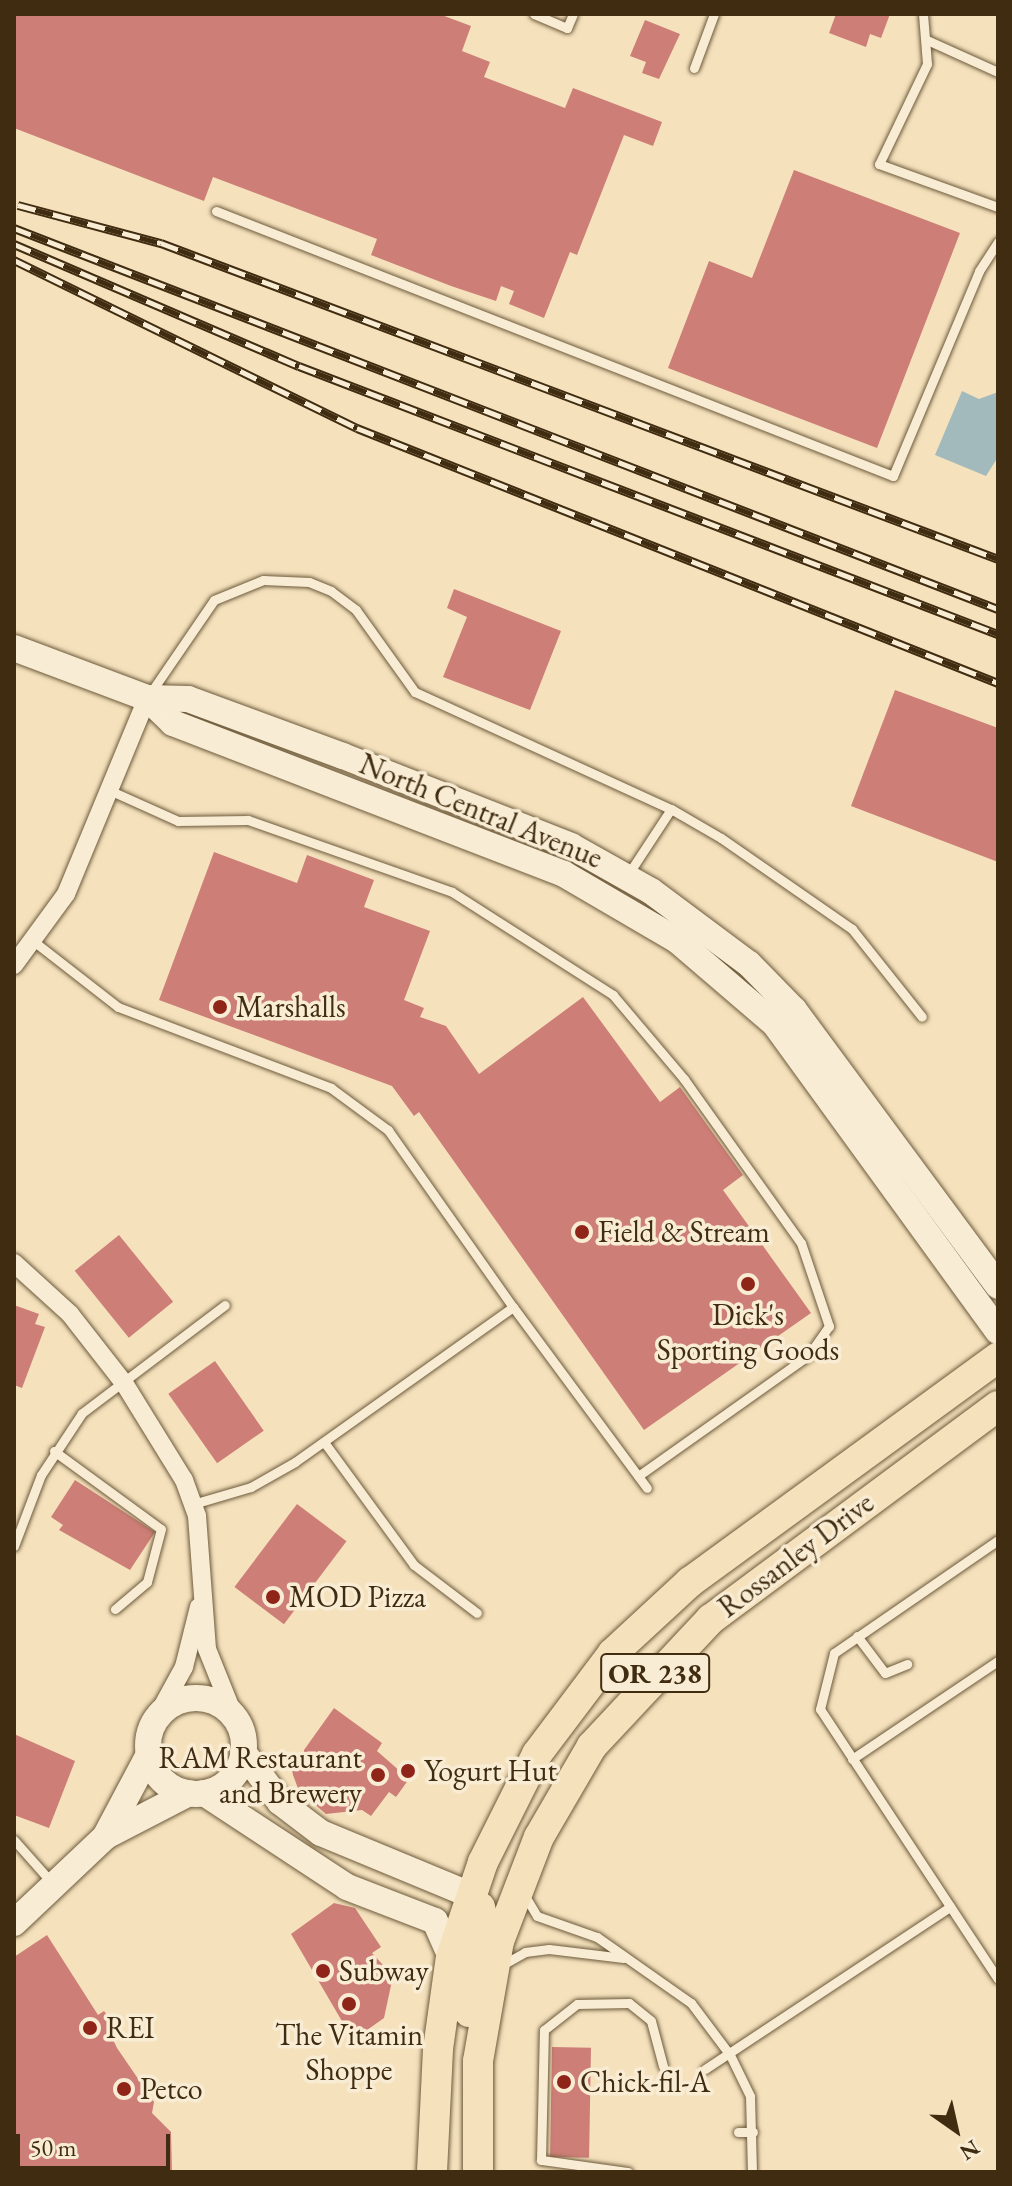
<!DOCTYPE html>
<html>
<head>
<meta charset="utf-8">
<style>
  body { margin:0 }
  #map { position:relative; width:1012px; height:2186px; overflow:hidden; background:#f5e2bd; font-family:"EB Garamond",serif }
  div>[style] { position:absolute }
  .water>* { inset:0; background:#a3babd }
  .building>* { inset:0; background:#cd7e77; transform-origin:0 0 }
  .roads { filter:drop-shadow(0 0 2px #6d5a3b) drop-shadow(0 0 2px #6d5a3b) }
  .lane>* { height:9px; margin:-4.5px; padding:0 4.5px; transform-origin:4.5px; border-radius:4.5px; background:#f8ecd4 }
  .street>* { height:18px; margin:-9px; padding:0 9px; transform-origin:9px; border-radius:9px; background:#f8ecd4 }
  .secondary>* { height:26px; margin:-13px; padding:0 13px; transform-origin:13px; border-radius:13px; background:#f8ecd4 }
  .secondary>.ring { margin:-13px; padding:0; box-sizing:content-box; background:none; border:26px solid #f8ecd4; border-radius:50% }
  .primary>* { height:30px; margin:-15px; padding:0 15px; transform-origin:15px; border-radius:15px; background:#f5e2bd }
  .rail>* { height:9px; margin-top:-4.5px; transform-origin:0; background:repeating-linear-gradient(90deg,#f8ecd4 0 18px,#402c10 0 36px); box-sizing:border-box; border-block:2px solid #402c10 }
  .dots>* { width:22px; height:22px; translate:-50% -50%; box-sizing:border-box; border:4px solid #f8ecd4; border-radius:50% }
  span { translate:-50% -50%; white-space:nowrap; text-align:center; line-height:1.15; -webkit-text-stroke:7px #f8ecd4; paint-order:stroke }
  .shield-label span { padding:2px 6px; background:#f8ecd4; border:2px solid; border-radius:6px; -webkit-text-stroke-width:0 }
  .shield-label { font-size:28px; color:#402c10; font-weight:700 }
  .street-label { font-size:30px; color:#402c10 }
  .poi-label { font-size:30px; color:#402c10 }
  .left { translate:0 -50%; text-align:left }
  .right { translate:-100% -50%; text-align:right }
  .frame { position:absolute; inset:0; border:16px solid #402c10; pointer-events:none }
  .north { position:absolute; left:916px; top:2090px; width:80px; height:80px; -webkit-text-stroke:6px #f8ecd4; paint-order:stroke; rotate:146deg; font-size:22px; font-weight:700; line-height:32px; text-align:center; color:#402c10 }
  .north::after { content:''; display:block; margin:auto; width:28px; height:36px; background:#402c10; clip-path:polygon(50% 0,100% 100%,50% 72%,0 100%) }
  .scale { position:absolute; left:16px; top:2134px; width:154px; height:36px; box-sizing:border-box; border:4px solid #402c10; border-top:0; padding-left:10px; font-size:24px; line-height:28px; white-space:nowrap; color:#402c10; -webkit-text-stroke:6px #f8ecd4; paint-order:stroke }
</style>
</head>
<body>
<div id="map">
  <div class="water">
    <i style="clip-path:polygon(962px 391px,979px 399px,998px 392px,998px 457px,986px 476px,935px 455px)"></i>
  </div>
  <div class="building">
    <i style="clip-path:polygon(14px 14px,439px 14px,471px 26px,462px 51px,490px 62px,484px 77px,565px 108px,573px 88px,662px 122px,653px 146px,624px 135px,577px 255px,570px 252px,544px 318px,509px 304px,514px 291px,501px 286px,496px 301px,451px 286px,371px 255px,377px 239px,213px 177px,204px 201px,14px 128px)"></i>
    <i style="clip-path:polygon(836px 14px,890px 14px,881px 38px,870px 34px,866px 47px,829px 33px)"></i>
    <i style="clip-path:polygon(645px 20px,680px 34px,659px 79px,642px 73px,646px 62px,630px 56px)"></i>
    <i style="clip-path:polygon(794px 170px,960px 233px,877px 448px,668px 368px,709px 261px,752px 278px)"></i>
    <i style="clip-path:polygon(454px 589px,561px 631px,530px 710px,443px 677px,467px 617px,447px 608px)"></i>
    <i style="clip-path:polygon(895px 690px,998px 728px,998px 862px,851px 806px)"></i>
    <i style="clip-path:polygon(214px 852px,297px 883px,307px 855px,374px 880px,364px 907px,430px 931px,404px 1000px,424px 1008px,420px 1017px,446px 1026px,479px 1074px,583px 997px,660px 1102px,680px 1087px,743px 1175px,723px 1190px,811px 1313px,644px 1430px,419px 1112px,414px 1116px,392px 1086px,159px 1000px)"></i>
    <i style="left:119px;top:1235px;width:86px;height:57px;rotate:51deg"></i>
    <i style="clip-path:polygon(14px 1305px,39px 1314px,35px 1324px,45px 1327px,22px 1388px,14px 1385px)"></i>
    <i style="left:215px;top:1361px;width:85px;height:57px;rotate:55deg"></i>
    <i style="clip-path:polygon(75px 1480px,155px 1532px,130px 1570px,59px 1530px,63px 1525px,51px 1517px)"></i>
    <i style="left:297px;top:1504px;width:62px;height:104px;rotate:37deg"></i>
    <i style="clip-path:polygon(334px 1708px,382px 1743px,377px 1751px,409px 1779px,396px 1797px,389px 1792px,371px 1816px,362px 1810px,326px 1814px,299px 1791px,293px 1775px,291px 1764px,302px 1763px,304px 1750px)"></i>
    <i style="clip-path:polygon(14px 1734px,75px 1761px,49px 1828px,14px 1815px)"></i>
    <i style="clip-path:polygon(334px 1903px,355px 1908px,381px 1947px,372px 1953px,393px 1976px,384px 2018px,353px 2040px,291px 1934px)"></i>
    <i style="clip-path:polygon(47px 1935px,98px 2015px,104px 2011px,113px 2023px,107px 2027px,117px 2048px,154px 2102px,152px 2113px,171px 2132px,172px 2172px,18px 2172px,14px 2167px,14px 1957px)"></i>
    <i style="left:552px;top:2047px;width:39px;height:110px;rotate:1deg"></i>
  </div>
  <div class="roads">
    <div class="lane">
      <i style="left:534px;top:14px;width:36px;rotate:23deg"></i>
      <i style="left:567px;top:28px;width:15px;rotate:-67deg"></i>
      <i style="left:923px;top:14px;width:50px;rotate:85.4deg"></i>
      <i style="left:927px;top:64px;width:111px;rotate:115.6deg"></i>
      <i style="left:879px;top:164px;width:127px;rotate:19.9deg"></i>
      <i style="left:927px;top:40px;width:78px;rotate:24.3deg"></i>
      <i style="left:694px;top:68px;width:58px;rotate:-69.7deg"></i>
      <i style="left:216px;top:211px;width:727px;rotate:21.38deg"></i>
      <i style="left:893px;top:476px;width:222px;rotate:-67.2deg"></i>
      <i style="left:979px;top:271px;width:35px;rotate:-57deg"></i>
      <i style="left:149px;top:695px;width:115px;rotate:-55.6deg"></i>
      <i style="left:214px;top:600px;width:53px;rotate:-22.2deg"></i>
      <i style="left:263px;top:580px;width:46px;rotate:2.5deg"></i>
      <i style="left:309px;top:582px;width:24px;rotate:22deg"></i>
      <i style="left:331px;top:591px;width:31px;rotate:37deg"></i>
      <i style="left:356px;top:610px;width:101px;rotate:54.3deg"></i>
      <i style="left:415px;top:692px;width:281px;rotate:24.6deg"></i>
      <i style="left:671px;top:809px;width:58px;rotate:30.1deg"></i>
      <i style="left:721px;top:838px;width:160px;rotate:34.8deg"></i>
      <i style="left:852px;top:929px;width:112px;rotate:51.5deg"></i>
      <i style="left:109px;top:790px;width:76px;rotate:24.2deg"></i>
      <i style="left:178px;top:821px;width:70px;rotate:-0.8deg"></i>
      <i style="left:248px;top:820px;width:216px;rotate:19.4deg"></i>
      <i style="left:452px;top:892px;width:191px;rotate:32.6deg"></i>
      <i style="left:613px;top:995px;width:110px;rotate:49.8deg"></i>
      <i style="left:684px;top:1079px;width:201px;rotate:54.5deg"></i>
      <i style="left:801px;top:1243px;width:88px;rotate:71.4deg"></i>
      <i style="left:829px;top:1326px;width:35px;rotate:125deg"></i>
      <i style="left:809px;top:1355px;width:209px;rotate:144.7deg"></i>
      <i style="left:627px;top:876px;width:80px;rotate:-56.7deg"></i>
      <i style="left:32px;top:940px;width:109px;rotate:37.9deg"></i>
      <i style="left:118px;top:1007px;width:228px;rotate:20.8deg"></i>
      <i style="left:331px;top:1088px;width:71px;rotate:36.4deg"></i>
      <i style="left:388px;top:1130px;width:217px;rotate:54.8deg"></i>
      <i style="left:513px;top:1307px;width:267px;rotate:144.6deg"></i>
      <i style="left:295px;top:1462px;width:51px;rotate:150.4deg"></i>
      <i style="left:251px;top:1487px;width:60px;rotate:163.7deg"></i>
      <i style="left:513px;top:1307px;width:225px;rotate:53.5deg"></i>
      <i style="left:324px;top:1442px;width:152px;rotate:53.8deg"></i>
      <i style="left:414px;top:1565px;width:79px;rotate:37.3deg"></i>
      <i style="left:54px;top:1451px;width:132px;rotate:36.1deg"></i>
      <i style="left:161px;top:1529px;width:55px;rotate:104.8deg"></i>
      <i style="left:147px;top:1582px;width:42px;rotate:139.8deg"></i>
      <i style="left:998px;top:1540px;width:199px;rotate:145.4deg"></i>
      <i style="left:834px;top:1653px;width:58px;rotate:104deg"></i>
      <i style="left:820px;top:1709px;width:323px;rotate:56.6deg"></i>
      <i style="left:14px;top:1546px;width:76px;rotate:-69.2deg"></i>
      <i style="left:41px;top:1475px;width:74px;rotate:-56.5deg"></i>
      <i style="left:82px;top:1413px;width:179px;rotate:-37.1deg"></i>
      <i style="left:857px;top:1636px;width:46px;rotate:52.9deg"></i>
      <i style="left:885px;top:1673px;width:24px;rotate:-22deg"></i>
      <i style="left:852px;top:1759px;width:176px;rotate:-33.9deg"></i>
      <i style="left:14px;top:1840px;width:59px;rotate:48.4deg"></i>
      <i style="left:525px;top:1896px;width:23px;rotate:59deg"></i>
      <i style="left:537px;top:1916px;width:64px;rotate:19.3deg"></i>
      <i style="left:597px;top:1937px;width:115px;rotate:35.1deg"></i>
      <i style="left:691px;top:2003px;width:65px;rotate:53.1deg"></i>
      <i style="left:730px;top:2055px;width:46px;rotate:64deg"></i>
      <i style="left:750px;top:2096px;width:76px;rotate:88.5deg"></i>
      <i style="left:502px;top:1965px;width:26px;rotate:-29deg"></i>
      <i style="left:525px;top:1952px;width:24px;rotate:-7deg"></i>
      <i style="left:549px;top:1949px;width:75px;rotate:6.9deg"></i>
      <i style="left:705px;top:2069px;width:294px;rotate:-33.5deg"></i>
      <i style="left:738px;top:2132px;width:15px"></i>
      <i style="left:628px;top:2172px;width:88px;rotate:-172.1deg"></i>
      <i style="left:541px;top:2160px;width:130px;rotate:-88.7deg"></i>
      <i style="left:544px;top:2030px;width:42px;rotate:-38.2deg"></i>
      <i style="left:577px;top:2004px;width:52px;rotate:-1.1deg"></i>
      <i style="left:629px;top:2003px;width:28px;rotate:39deg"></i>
      <i style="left:651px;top:2021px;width:47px;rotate:75.1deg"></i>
    </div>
    <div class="street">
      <i style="left:14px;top:965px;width:88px;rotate:-53.8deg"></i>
      <i style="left:66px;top:894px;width:212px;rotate:-67.5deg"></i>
      <i style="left:14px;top:1263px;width:76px;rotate:42.3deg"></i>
      <i style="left:70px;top:1314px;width:88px;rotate:52deg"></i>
      <i style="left:124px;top:1383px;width:114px;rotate:58.3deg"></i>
      <i style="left:184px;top:1480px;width:38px;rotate:70deg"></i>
      <i style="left:197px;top:1516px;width:133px;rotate:85.7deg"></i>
      <i style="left:207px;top:1649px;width:72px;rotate:68.1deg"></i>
      <i style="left:156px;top:1718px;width:58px;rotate:-61.2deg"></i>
      <i style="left:184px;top:1667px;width:62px;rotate:-76deg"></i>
    </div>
    <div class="secondary">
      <i style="left:14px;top:648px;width:142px;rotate:20.6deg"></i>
      <i style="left:147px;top:698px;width:41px;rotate:1.4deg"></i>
      <i style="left:188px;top:699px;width:165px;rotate:20.2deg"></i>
      <i style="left:343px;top:756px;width:245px;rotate:21.5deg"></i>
      <i style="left:571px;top:846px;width:92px;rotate:29.4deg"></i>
      <i style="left:651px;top:891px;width:122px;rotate:36.7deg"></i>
      <i style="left:749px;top:964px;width:64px;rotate:45.6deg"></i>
      <i style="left:794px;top:1010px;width:343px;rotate:53.5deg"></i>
      <i style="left:147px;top:698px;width:36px;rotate:44deg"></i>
      <i style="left:173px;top:723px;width:419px;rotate:21.1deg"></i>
      <i style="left:564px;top:874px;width:131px;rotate:30.3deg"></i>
      <i style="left:677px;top:940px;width:128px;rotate:40.6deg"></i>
      <i style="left:774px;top:1023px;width:381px;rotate:54deg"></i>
      <i class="ring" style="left:148px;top:1698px;width:70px;height:70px"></i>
      <i style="left:243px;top:1752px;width:62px;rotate:53.5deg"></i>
      <i style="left:280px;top:1802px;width:51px;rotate:37.1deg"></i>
      <i style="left:321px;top:1833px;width:162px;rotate:22.5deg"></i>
      <i style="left:204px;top:1793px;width:171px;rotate:33.3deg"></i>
      <i style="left:347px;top:1887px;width:94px;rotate:21.1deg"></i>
      <i style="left:435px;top:1921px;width:39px;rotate:66deg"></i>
      <i style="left:108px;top:1835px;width:91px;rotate:-27.4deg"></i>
      <i style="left:14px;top:1923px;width:125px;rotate:-43.4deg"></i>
      <i style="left:105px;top:1837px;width:92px;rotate:-62deg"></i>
    </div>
    <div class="primary">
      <i style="left:469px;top:2012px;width:20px;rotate:-101deg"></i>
      <i style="left:465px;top:1992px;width:74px;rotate:-76deg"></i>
      <i style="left:483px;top:1920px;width:13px;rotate:-103deg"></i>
      <i style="left:432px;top:2172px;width:123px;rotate:-87.2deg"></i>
      <i style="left:438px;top:2049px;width:93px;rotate:-82deg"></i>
      <i style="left:451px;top:1957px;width:100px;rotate:-71.4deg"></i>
      <i style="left:483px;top:1862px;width:121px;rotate:-63.4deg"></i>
      <i style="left:537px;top:1754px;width:126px;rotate:-53deg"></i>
      <i style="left:613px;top:1653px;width:105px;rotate:-42.7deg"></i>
      <i style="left:690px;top:1582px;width:381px;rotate:-36.1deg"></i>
      <i style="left:478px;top:2172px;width:111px;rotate:-90deg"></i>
      <i style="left:478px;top:2061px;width:122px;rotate:-80.1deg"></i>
      <i style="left:499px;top:1941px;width:111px;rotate:-69deg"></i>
      <i style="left:539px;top:1837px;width:105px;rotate:-59.8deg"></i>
      <i style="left:592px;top:1746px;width:174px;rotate:-46.9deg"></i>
      <i style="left:711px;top:1619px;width:357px;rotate:-36.6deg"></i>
    </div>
  </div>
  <div class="rail">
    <i style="left:18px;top:205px;width:148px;rotate:14.9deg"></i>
    <i style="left:161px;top:243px;width:895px;rotate:20.68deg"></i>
    <i style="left:14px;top:228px;width:1055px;rotate:21.17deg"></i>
    <i style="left:14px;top:244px;width:310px;rotate:23.2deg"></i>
    <i style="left:299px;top:366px;width:749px;rotate:20.98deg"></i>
    <i style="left:14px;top:260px;width:382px;rotate:26.1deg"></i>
    <i style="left:357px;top:428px;width:690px;rotate:21.69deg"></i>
  </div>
  <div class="dots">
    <i style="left:220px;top:1007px;background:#8f2418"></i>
    <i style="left:582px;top:1232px;background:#8f2418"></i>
    <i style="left:748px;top:1284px;background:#8f2418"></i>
    <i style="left:273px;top:1597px;background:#8f2418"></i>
    <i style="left:408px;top:1771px;background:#8f2418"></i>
    <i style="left:378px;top:1775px;background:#8f2418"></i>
    <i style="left:323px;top:1971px;background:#8f2418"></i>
    <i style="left:349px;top:2004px;background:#8f2418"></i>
    <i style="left:90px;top:2028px;background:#8f2418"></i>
    <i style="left:564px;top:2082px;background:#8f2418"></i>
    <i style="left:124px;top:2089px;background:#8f2418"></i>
  </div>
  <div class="shield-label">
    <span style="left:655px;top:1673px">OR 238</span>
  </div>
  <div class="street-label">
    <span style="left:481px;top:811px;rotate:22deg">North Central Avenue</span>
    <span style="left:796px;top:1555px;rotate:-37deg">Rossanley Drive</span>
  </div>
  <div class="poi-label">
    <span class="left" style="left:236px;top:1007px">Marshalls</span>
    <span class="left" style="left:598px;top:1232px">Field &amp; Stream</span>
    <span style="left:748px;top:1332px">Dick's<br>Sporting Goods</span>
    <span class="left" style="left:289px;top:1597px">MOD Pizza</span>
    <span class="right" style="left:362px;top:1775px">RAM Restaurant<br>and Brewery</span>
    <span class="left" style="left:424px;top:1771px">Yogurt Hut</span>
    <span class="left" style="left:339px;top:1971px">Subway</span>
    <span class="left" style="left:106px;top:2028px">REI</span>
    <span style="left:349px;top:2052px">The Vitamin<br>Shoppe</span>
    <span class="left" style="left:580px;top:2082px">Chick-fil-A</span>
    <span class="left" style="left:140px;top:2089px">Petco</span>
  </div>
  <div class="frame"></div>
  <div class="north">N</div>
  <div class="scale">50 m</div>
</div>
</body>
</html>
